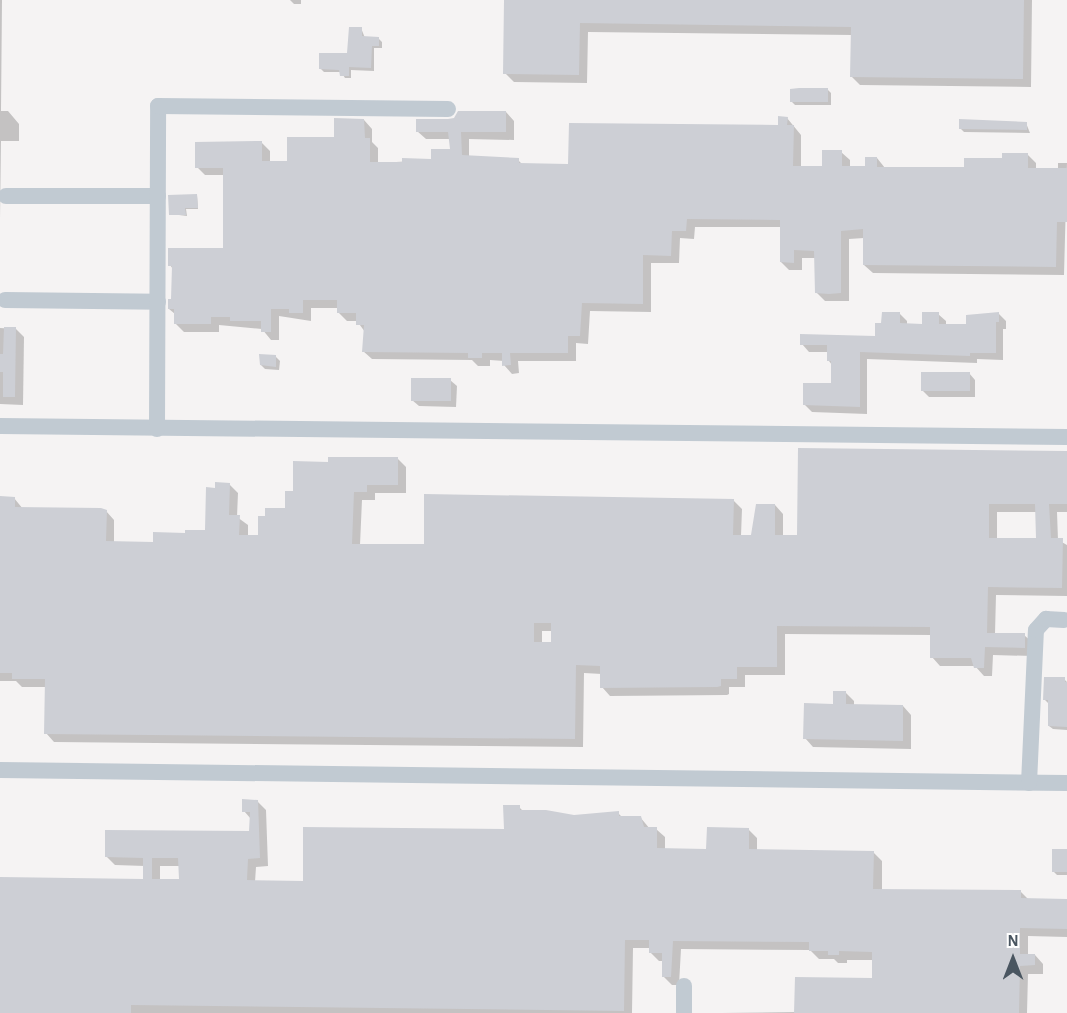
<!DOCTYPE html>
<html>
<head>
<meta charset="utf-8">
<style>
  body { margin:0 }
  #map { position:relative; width:1067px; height:1013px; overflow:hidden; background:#f5f3f3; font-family:"Alegreya Sans",sans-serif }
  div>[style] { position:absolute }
  .shadow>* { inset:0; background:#0003 }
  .building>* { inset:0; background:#cdcfd5; transform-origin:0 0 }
  .minor>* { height:16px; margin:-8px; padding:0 8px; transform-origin:8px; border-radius:8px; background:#c1cad2 }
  span { translate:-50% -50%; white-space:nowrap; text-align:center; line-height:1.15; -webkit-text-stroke:5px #fff; paint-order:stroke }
  .north { position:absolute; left:983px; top:929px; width:60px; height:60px; -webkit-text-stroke:4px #fff; paint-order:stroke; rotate:0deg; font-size:16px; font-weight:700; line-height:24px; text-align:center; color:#4a5661 }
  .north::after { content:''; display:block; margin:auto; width:21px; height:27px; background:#4a5661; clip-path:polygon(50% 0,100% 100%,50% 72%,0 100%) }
</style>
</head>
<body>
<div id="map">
  <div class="shadow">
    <i style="clip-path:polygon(0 0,2px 0,1px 111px,8px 111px,19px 124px,19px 141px,1px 141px,0 220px)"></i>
    <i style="clip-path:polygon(290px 0,301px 0,301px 4px,294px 4px)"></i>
    <i style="clip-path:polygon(506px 0,1032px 0,1031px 87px,860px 85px,852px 77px,852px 35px,588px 32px,587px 83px,514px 82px,505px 73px)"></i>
    <i style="clip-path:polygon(361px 28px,365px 38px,379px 39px,382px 42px,382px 48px,374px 48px,374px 71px,351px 70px,351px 78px,345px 78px,341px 72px,324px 72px,321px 69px,349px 55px)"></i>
    <i style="clip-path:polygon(828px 90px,831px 93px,831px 105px,795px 105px,792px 102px)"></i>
    <i style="clip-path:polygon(506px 112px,514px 121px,514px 140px,469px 139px,469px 157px,518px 160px,523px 165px,570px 165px,779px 127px,787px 118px,801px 135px,801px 167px,824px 168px,841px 152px,850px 160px,850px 168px,866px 168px,877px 158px,885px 168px,965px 169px,1027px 154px,1036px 163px,1036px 170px,1058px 170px,1058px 163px,1067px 163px,1064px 275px,873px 273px,864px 265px,864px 238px,849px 239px,849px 301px,825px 301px,817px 293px,816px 258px,802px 258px,802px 270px,789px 270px,781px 262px,781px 227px,695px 227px,694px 239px,680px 238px,679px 263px,651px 263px,651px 312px,590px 311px,588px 344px,576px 343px,576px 361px,518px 361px,519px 373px,512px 374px,504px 365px,504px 361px,490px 360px,490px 366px,478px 366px,472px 360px,372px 359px,363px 351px,365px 332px,357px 321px,347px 321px,338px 312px,338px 308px,311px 308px,311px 321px,279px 316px,279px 340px,271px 340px,262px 329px,219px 325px,219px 332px,184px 332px,175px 323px,175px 314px,169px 309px,173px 301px,173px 269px,170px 265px,224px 250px,225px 175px,205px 175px,197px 167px,261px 142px,270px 151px,270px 163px,288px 163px,336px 139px,364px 120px,372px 129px,372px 142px,378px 148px,378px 163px,432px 160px,451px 150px,450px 139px,426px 139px,417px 131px,449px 121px)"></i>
    <i style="clip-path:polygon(1026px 123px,1030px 133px,964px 132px,961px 129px)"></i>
    <i style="clip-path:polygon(197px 195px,198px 209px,186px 209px,187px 216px,171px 214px)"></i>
    <i style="clip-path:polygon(899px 313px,907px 321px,907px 325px,923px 325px,938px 314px,946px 321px,946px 326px,968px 326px,999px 314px,1006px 321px,1006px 329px,1003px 329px,1003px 360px,977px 359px,977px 363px,867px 359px,867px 414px,812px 412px,804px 404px,832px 385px,832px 365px,829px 361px,829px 352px,809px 352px,802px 344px,877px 337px,883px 325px)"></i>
    <i style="clip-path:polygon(0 328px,16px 329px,24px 337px,23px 405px,0 404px)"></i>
    <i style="clip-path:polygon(276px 357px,280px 361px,279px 370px,265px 369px,261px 365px)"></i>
    <i style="clip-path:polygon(969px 373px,975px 380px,975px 397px,929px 397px,923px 391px)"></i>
    <i style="clip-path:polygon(450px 380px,457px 386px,456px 407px,419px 406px,412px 400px)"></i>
    <i style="clip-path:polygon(evenodd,1067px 452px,1067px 512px,1057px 512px,1058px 540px,1067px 545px,1067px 596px,996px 595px,995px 634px,1024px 635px,1033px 643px,1033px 656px,993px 655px,992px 676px,984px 676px,975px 666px,940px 666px,932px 657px,932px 635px,785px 634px,785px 675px,745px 675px,745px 687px,729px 687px,729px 694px,727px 695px,610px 696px,602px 687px,602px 674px,584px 673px,583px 747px,54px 742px,46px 733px,46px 687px,22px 687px,16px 681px,0 681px,0 498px,14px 498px,23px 509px,106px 511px,114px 520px,114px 543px,154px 543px,206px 531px,216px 489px,229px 484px,238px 493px,237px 517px,248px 525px,248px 536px,260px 537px,267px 517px,287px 509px,294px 493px,329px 464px,398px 459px,406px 467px,406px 493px,375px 493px,375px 500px,362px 500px,360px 545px,426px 546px,733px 500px,742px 509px,741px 536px,752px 536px,775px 505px,783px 514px,783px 537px,799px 537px,1067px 452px,997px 512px,1036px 512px,1037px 539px,997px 539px,997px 512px,1067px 452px,542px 631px,553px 631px,552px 643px,542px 643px,542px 631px)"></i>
    <i style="clip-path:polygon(1064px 679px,1067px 682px,1067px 730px,1053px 729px,1049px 726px,1049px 704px,1045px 700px)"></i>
    <i style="clip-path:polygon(846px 693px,854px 701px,854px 706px,903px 706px,911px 715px,911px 749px,813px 747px,805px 738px)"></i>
    <i style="clip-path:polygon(evenodd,257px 801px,266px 810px,268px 866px,256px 867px,255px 882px,304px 882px,505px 830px,519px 807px,524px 812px,574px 817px,618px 813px,623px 818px,640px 817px,650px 829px,656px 829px,665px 837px,665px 850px,708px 850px,748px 829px,757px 838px,757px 851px,873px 852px,882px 861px,882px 890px,1021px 892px,1029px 900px,1067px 900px,1067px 937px,1028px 936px,1028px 955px,1035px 955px,1043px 964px,1043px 974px,1028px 974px,1027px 1013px,721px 1013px,796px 1012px,873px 979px,873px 960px,847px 960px,847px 963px,838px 963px,834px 959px,819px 959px,810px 950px,681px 949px,679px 985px,672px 985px,663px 976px,664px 961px,659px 961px,650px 952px,650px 948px,633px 948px,632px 1013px,0 1013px,0 879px,145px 881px,145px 866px,115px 865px,106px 856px,250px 833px,251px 819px,244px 811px,257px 801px,160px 866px,180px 866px,181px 881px,160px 881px,160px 866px)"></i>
    <i style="clip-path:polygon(1067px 850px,1067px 875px,1057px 875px,1053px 871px)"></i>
  </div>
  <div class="building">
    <i style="clip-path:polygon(504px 0,1024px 0,1023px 79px,850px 77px,851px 27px,580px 23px,579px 75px,503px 74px)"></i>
    <i style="clip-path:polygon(349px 27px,362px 27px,362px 36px,379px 37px,379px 46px,372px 46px,371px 68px,349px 67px,349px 76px,340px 76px,339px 70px,319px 69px,319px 53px,347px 53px)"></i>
    <i style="clip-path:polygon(799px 88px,828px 88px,828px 102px,790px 102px,790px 89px)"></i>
    <i style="clip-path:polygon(458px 111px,506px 111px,506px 132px,461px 132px,462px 155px,519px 158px,519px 163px,568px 164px,569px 123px,778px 125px,778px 116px,788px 117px,787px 125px,794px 125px,793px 166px,822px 166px,822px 150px,842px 150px,842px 166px,865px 166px,865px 157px,877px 157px,877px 167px,964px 167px,964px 158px,1002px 158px,1002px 153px,1028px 153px,1028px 168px,1067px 168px,1067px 222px,1057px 222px,1056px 267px,863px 265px,863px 229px,841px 231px,841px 293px,829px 294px,815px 293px,814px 251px,794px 250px,794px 263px,780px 262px,780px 220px,687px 219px,686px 231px,672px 231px,671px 256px,643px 255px,643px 304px,582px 303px,580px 336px,568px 336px,568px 353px,510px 353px,511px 365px,502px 366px,502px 353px,482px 353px,482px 358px,468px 358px,468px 353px,362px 352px,364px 325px,356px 325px,356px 313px,337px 313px,337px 300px,303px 300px,303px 313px,289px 313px,289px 309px,271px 309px,271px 332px,261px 332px,261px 321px,230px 321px,230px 317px,211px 317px,211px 324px,174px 324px,174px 309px,168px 309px,168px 299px,171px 299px,172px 266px,168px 266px,168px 248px,223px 248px,223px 168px,195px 168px,195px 142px,262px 141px,262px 161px,287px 161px,287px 137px,334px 137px,334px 118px,364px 119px,365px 138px,370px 138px,370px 162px,402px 162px,402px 158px,431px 159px,431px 149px,450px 149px,448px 132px,416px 132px,416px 119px,448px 119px,454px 118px)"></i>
    <i style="clip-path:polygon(959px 119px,1027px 122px,1027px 130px,959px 129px)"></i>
    <i style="clip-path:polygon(197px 194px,198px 208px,185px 208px,186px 215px,169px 215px,168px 195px)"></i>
    <i style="clip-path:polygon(882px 312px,900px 312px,900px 323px,922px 324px,922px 312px,939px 312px,939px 324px,966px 324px,966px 315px,999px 312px,999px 322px,996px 322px,996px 353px,970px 353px,970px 356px,860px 352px,860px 407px,803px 405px,803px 383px,831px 383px,831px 361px,827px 361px,827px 345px,800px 345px,800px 334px,875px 336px,875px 323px,881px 323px)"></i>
    <i style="clip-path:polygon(4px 327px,16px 327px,15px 397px,3px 397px,3px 372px,0 372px,0 354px,3px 354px)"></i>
    <i style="clip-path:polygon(259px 354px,276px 355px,276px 367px,260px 365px)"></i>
    <i style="left:921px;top:372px;width:49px;height:19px"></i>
    <i style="left:411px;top:378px;width:40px;height:23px"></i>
    <i style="clip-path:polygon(evenodd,798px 448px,1067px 451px,1067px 504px,1049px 504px,1051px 538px,1063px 538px,1062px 588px,988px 587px,987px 633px,1025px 633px,1025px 648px,985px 647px,984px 668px,974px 668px,971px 658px,930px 658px,930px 627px,777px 626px,777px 667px,737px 667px,737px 679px,721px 679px,721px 686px,717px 687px,600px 688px,600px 666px,576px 665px,575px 739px,44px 734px,45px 679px,12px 679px,12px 673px,0 673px,0 496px,15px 497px,15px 507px,101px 508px,107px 510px,106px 541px,153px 542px,153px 532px,185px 533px,185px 530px,205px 530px,206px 487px,215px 488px,215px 482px,230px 483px,229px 515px,240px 515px,239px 535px,258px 535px,258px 516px,265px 516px,265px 508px,285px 508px,285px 491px,293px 491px,293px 461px,328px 462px,328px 457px,398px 457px,398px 485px,367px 485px,367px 492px,354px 492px,352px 544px,424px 544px,424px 494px,734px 499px,733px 535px,751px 535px,756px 504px,775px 504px,775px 535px,797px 535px,798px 448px,989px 504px,1035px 504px,1036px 538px,989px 538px,989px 504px,798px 448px,534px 623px,551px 623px,551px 642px,534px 642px,534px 623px)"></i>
    <i style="clip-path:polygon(1044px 677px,1065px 677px,1065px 682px,1067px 682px,1067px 727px,1048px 726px,1048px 700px,1043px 700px)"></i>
    <i style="clip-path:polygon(833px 691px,846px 691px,846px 704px,903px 705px,903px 741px,803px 739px,804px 703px,833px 704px)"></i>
    <i style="clip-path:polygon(evenodd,242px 799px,258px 800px,260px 858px,248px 859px,247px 880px,303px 881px,303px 827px,504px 829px,503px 805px,520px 805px,520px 810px,546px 810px,574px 815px,619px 811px,619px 816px,641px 816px,644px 827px,657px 827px,657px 848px,706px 849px,707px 827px,749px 828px,749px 849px,874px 851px,873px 889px,1021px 890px,1021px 898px,1067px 899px,1067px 929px,1020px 928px,1020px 954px,1035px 954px,1035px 965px,1020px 966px,1019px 1013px,794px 1013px,795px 977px,872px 978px,872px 952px,839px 951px,839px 955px,828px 955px,828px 951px,809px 951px,809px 942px,673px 941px,671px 977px,662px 977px,662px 953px,649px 953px,649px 940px,625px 940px,624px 1011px,131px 1005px,131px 1013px,0 1013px,0 877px,143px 879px,143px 858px,105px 857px,105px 830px,249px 831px,250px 812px,242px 812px,242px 799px,152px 858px,178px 858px,179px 879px,152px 879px,152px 858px)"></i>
    <i style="left:1052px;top:849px;width:15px;height:23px"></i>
  </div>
  <div class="minor">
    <i style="left:6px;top:196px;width:152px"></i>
    <i style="left:5px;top:300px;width:153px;rotate:0.7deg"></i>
    <i style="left:0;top:426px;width:1067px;rotate:0.59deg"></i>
    <i style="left:157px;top:429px;width:323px;rotate:-89.8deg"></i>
    <i style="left:158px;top:106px;width:290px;rotate:0.6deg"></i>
    <i style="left:0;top:770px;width:1067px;rotate:0.7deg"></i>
    <i style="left:1029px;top:783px;width:153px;rotate:-87.4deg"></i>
    <i style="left:1036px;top:630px;width:15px;rotate:-48deg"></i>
    <i style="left:1046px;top:619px;width:18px;rotate:3deg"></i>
    <i style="left:684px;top:1013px;width:27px;rotate:-90deg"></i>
  </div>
  <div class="north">N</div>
</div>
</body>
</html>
